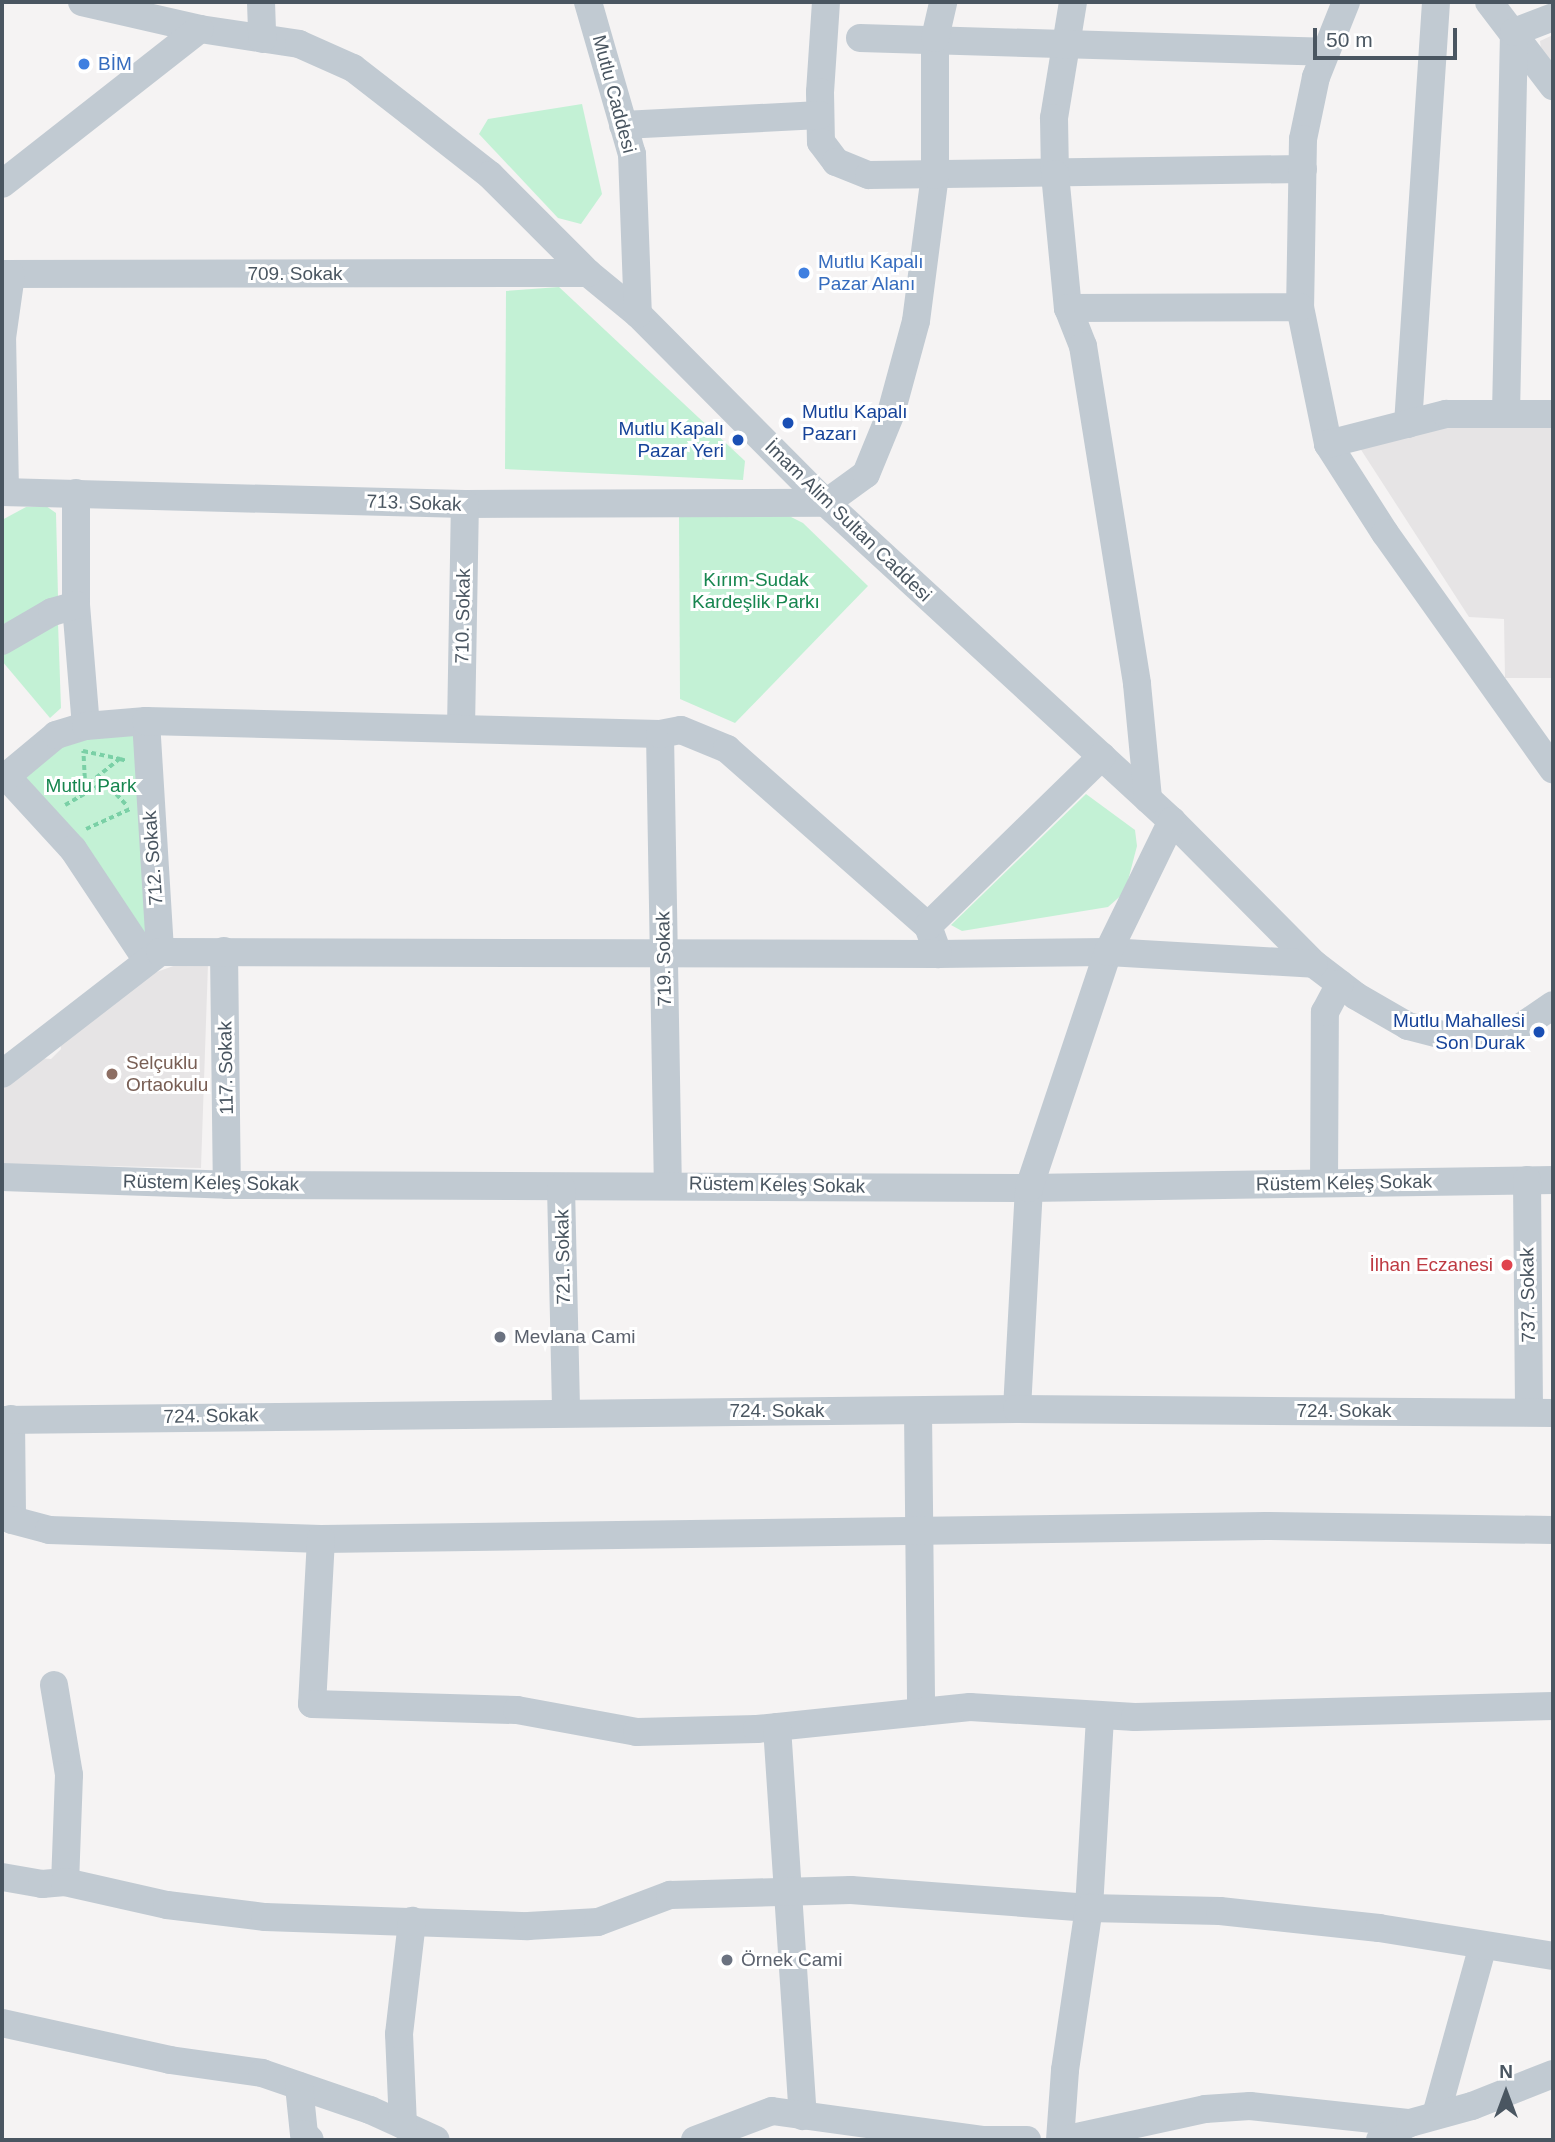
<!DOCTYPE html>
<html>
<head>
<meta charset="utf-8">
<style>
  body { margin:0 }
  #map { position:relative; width:1555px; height:2142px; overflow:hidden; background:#f5f3f3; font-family:Helvetica,sans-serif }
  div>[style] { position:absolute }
  .education>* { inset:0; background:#e6e4e5 }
  .green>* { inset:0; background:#c3f1d5 }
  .path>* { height:3.5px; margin-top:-1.75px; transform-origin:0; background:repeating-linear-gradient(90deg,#7ad0a6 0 5px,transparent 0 8.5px) }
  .minor>* { height:28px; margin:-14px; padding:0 14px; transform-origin:14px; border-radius:14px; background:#c1cad2 }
  .dots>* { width:19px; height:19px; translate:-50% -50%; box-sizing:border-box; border:4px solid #fff; border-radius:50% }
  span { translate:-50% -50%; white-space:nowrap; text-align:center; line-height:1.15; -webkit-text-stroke:6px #fff; paint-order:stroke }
  .shop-label { font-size:19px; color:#366cbe }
  .left { translate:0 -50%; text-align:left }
  .street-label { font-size:19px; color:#4a5661 }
  .transit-label { font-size:19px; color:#164399 }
  .right { translate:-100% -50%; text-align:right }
  .park-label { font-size:19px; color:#17864f }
  .education-label { font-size:19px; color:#785e54 }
  .health-label { font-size:19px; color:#be3a42 }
  .worship-label { font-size:19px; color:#5b616d }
  .frame { position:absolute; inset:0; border:4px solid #4a5661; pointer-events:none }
  .north { position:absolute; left:1471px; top:2058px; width:70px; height:70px; -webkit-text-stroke:5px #fff; paint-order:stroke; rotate:0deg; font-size:19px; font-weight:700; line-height:28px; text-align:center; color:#4a5661 }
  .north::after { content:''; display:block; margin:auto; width:24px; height:32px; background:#4a5661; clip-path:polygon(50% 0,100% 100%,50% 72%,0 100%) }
  .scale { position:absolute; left:1313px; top:28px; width:144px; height:32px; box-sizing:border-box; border:4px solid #4a5661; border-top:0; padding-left:9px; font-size:21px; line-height:24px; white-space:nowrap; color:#4a5661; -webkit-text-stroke:5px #fff; paint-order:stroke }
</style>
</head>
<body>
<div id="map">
  <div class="education">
    <i style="clip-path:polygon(1553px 35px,1553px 72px,1542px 58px,1540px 41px)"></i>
    <i style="clip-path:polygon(1553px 425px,1553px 678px,1505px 678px,1504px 619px,1469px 617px,1356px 442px,1448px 426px)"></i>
    <i style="clip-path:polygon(185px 962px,208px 964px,201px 1168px,2px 1164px,2px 1089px,40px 1058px,51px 1059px,61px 1049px,60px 1041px,145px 976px)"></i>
  </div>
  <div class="green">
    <i style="clip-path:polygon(582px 104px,602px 194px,581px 224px,558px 218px,479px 134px,488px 119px)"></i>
    <i style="clip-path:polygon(559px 287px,745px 461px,743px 480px,505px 469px,506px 291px)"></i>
    <i style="clip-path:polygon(46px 506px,56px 513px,58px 597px,2px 625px,2px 520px,26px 507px)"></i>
    <i style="clip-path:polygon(785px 514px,803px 523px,868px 586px,735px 723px,680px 699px,679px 516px)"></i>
    <i style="clip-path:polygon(58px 623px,61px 708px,50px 718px,2px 661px,2px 654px)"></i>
    <i style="clip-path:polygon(135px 735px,147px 931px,136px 936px,23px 776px,62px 746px,91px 737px)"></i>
    <i style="clip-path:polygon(1086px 794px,1135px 830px,1137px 846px,1125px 892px,1108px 907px,962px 931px,951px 925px)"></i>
  </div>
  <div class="path">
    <i style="left:120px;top:759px;width:45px;rotate:141.3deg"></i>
    <i style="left:85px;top:787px;width:36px;rotate:-93deg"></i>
    <i style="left:83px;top:751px;width:38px;rotate:12deg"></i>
    <i style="left:120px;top:759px;width:7px;rotate:16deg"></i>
    <i style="left:65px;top:805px;width:46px;rotate:-29.9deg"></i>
    <i style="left:105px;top:782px;width:33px;rotate:47deg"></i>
    <i style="left:86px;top:829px;width:48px;rotate:-24.4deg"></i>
  </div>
  <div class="minor">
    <i style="left:82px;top:2px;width:121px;rotate:12.9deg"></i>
    <i style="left:200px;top:29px;width:100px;rotate:8.6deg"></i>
    <i style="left:299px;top:44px;width:59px;rotate:24deg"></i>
    <i style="left:353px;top:68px;width:73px;rotate:37.8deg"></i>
    <i style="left:411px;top:113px;width:100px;rotate:38.1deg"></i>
    <i style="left:490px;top:175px;width:139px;rotate:45deg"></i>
    <i style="left:588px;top:273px;width:65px;rotate:39.4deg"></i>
    <i style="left:638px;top:314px;width:267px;rotate:45.2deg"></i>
    <i style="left:826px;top:503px;width:470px;rotate:42.6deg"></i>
    <i style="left:1172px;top:821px;width:202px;rotate:45.2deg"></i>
    <i style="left:1314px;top:964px;width:53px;rotate:37.3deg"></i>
    <i style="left:1356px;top:996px;width:60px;rotate:30deg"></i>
    <i style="left:1408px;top:1026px;width:40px;rotate:14.4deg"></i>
    <i style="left:1447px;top:1036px;width:71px;rotate:-5.6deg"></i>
    <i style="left:1518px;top:1029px;width:42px;rotate:-34.4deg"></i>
    <i style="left:261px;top:2px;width:37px;rotate:88deg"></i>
    <i style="left:588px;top:2px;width:158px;rotate:73.9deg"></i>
    <i style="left:632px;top:154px;width:160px;rotate:87.9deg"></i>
    <i style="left:826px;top:2px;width:90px;rotate:93.8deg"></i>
    <i style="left:820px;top:92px;width:50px;rotate:88.9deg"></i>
    <i style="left:821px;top:142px;width:25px;rotate:53deg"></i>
    <i style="left:836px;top:162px;width:35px;rotate:22deg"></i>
    <i style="left:869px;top:175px;width:434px;rotate:-0.8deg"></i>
    <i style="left:1073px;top:2px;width:118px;rotate:99.3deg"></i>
    <i style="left:1054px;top:118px;width:56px;rotate:89deg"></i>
    <i style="left:1055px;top:174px;width:135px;rotate:84.5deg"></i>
    <i style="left:1068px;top:308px;width:41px;rotate:68.5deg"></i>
    <i style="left:1083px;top:346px;width:342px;rotate:80.9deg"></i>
    <i style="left:1137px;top:684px;width:116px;rotate:84.5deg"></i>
    <i style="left:1346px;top:2px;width:81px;rotate:111.8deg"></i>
    <i style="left:1316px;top:77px;width:63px;rotate:101.8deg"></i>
    <i style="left:1303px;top:139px;width:168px;rotate:91deg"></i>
    <i style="left:1300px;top:307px;width:140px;rotate:78.4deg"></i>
    <i style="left:1328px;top:444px;width:106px;rotate:57.4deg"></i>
    <i style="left:1385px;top:533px;width:290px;rotate:54.6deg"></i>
    <i style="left:1489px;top:2px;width:106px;rotate:52.7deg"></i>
    <i style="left:860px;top:38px;width:466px;rotate:1.7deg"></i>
    <i style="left:623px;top:125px;width:197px;rotate:-2.9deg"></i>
    <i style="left:2px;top:184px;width:251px;rotate:-38.1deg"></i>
    <i style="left:2px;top:274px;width:586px;rotate:-0.1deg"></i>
    <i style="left:1068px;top:308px;width:232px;rotate:-0.2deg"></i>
    <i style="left:1506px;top:414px;width:382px;rotate:-88.8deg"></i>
    <i style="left:1514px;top:32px;width:42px;rotate:-21deg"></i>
    <i style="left:1408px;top:424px;width:423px;rotate:-86.2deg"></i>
    <i style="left:1328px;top:444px;width:122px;rotate:-14.3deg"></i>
    <i style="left:1446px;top:414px;width:107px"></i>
    <i style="left:5px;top:491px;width:153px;rotate:-91.1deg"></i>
    <i style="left:2px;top:338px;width:64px;rotate:-81.9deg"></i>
    <i style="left:2px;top:492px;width:463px;rotate:1.5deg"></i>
    <i style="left:465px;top:504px;width:361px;rotate:-0.2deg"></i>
    <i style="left:826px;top:503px;width:49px;rotate:-35.9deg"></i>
    <i style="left:866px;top:474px;width:66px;rotate:-67.7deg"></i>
    <i style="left:891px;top:413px;width:95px;rotate:-74.8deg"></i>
    <i style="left:916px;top:321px;width:147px;rotate:-82.6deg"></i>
    <i style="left:935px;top:175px;width:137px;rotate:-90deg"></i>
    <i style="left:935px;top:38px;width:37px;rotate:-77deg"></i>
    <i style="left:76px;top:493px;width:112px;rotate:90deg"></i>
    <i style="left:76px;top:605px;width:121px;rotate:85.3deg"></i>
    <i style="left:2px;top:641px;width:58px;rotate:-30.1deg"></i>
    <i style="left:52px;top:612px;width:25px;rotate:-16deg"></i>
    <i style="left:146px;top:721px;width:231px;rotate:86.5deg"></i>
    <i style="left:461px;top:729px;width:225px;rotate:-89deg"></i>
    <i style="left:660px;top:734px;width:450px;rotate:89deg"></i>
    <i style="left:6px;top:776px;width:99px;rotate:47.5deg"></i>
    <i style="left:73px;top:849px;width:132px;rotate:56.4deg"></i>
    <i style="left:2px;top:780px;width:70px;rotate:-39.8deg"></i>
    <i style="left:56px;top:735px;width:31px;rotate:-17deg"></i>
    <i style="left:86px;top:726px;width:60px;rotate:-4.8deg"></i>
    <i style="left:146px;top:721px;width:514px;rotate:1.45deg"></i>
    <i style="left:660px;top:734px;width:21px;rotate:-11deg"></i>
    <i style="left:681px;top:730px;width:50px;rotate:22.4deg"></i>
    <i style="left:727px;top:749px;width:268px;rotate:41.4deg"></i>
    <i style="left:928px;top:926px;width:30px;rotate:70deg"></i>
    <i style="left:938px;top:954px;width:170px;rotate:-0.7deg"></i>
    <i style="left:1108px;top:952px;width:206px;rotate:3.3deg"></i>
    <i style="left:928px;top:926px;width:243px;rotate:-44.3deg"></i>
    <i style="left:224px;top:951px;width:234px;rotate:89.3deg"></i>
    <i style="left:2px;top:1074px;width:200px;rotate:-37.7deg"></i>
    <i style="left:160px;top:952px;width:778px;rotate:0.15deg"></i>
    <i style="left:2px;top:1177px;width:225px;rotate:2deg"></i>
    <i style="left:227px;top:1185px;width:802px;rotate:0.21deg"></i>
    <i style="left:1029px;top:1188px;width:524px;rotate:-0.87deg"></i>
    <i style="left:1527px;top:1180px;width:231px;rotate:89.5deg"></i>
    <i style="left:1324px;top:1183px;width:171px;rotate:-89.7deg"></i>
    <i style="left:1325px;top:1012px;width:32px;rotate:-62deg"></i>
    <i style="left:561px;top:1187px;width:225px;rotate:88.7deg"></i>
    <i style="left:1017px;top:1409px;width:221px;rotate:-86.9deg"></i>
    <i style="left:1029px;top:1188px;width:249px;rotate:-71.5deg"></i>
    <i style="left:1108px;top:952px;width:146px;rotate:-64deg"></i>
    <i style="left:918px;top:1411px;width:301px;rotate:89.4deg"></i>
    <i style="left:11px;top:1419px;width:101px;rotate:89.4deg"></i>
    <i style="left:12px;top:1520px;width:38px;rotate:15deg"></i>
    <i style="left:49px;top:1530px;width:272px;rotate:1.9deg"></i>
    <i style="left:321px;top:1539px;width:945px;rotate:-0.79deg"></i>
    <i style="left:1266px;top:1526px;width:287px;rotate:0.8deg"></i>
    <i style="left:2px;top:1420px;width:1015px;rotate:-0.62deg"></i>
    <i style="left:1017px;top:1409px;width:536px;rotate:0.43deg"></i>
    <i style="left:321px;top:1539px;width:165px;rotate:93.1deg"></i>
    <i style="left:312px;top:1704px;width:205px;rotate:1.7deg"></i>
    <i style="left:517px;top:1710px;width:122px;rotate:10.4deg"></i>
    <i style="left:637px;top:1732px;width:120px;rotate:-1.4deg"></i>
    <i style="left:757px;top:1729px;width:214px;rotate:-5.9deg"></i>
    <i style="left:970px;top:1707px;width:165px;rotate:3.5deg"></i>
    <i style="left:1135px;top:1717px;width:418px;rotate:-1.5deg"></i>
    <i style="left:54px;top:1685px;width:91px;rotate:80.5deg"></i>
    <i style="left:69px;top:1775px;width:107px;rotate:92.1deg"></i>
    <i style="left:777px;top:1727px;width:390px;rotate:86.2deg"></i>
    <i style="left:2px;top:1877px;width:41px;rotate:9.9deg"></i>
    <i style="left:42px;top:1884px;width:23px;rotate:-5deg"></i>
    <i style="left:65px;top:1882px;width:105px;rotate:12.7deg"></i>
    <i style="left:167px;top:1905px;width:99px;rotate:7deg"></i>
    <i style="left:265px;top:1917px;width:263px;rotate:2deg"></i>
    <i style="left:528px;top:1926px;width:70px;rotate:-3.3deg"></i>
    <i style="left:598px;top:1922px;width:77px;rotate:-20.6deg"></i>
    <i style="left:670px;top:1895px;width:181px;rotate:-1.6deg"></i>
    <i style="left:851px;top:1890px;width:239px;rotate:4.3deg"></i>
    <i style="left:1089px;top:1908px;width:193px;rotate:-86.7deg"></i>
    <i style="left:2px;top:2023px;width:172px;rotate:12.4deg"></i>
    <i style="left:170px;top:2060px;width:93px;rotate:8deg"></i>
    <i style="left:262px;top:2073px;width:114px;rotate:18.9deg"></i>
    <i style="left:370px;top:2110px;width:72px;rotate:24.4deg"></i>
    <i style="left:299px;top:2086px;width:48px;rotate:84.1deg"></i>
    <i style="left:304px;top:2134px;width:8px;rotate:45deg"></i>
    <i style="left:1436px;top:2115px;width:175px;rotate:-74.5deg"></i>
    <i style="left:403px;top:2125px;width:91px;rotate:-92.5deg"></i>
    <i style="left:399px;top:2034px;width:114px;rotate:-83.4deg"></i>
    <i style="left:695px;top:2140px;width:82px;rotate:-20.6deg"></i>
    <i style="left:772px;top:2111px;width:214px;rotate:7.8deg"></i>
    <i style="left:984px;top:2140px;width:43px"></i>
    <i style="left:1060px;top:2140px;width:70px;rotate:-85.9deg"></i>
    <i style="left:1065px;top:2070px;width:164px;rotate:-81.6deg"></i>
    <i style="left:1089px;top:1908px;width:131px;rotate:1.3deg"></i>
    <i style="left:1220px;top:1911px;width:160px;rotate:6.1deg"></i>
    <i style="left:1379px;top:1928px;width:176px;rotate:9.1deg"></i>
    <i style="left:1063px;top:2140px;width:145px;rotate:-12.3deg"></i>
    <i style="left:1205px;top:2109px;width:45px;rotate:-3.8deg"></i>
    <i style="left:1250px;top:2106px;width:161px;rotate:6.1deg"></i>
    <i style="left:1380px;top:2140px;width:34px;rotate:-30deg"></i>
    <i style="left:1410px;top:2123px;width:64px;rotate:-15.3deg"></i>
    <i style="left:1472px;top:2106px;width:87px;rotate:-21.6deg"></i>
  </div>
  <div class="dots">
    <i style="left:84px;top:64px;background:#3f7fe0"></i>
    <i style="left:804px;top:273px;background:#3f7fe0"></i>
    <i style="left:788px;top:423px;background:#1a4fb4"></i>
    <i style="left:738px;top:440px;background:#1a4fb4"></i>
    <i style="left:1539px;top:1032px;background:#1a4fb4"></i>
    <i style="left:112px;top:1074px;background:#8d6e63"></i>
    <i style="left:1507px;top:1265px;background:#e0444e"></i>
    <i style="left:500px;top:1337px;background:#6b7280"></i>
    <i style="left:727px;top:1960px;background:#6b7280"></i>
  </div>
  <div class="shop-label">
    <span class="left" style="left:98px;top:64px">BİM</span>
    <span class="left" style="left:818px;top:273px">Mutlu Kapalı<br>Pazar Alanı</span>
  </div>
  <div class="street-label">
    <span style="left:614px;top:94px;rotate:75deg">Mutlu Caddesi</span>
    <span style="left:295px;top:274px">709. Sokak</span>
    <span style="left:414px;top:503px;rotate:2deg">713. Sokak</span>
    <span style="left:848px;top:521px;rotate:44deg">İmam Alim Sultan Caddesi</span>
    <span style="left:463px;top:616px;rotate:-89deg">710. Sokak</span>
    <span style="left:153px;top:858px;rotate:-94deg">712. Sokak</span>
    <span style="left:664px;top:959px;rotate:-91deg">719. Sokak</span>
    <span style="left:226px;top:1068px;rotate:-91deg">117. Sokak</span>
    <span style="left:211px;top:1183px;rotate:1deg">Rüstem Keleş Sokak</span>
    <span style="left:1344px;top:1183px;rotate:-1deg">Rüstem Keleş Sokak</span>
    <span style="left:777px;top:1185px;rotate:1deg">Rüstem Keleş Sokak</span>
    <span style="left:563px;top:1257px;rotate:-91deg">721. Sokak</span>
    <span style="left:1528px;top:1295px;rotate:-91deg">737. Sokak</span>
    <span style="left:777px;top:1411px">724. Sokak</span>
    <span style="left:1344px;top:1411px">724. Sokak</span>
    <span style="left:211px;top:1416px;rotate:-1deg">724. Sokak</span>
  </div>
  <div class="transit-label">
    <span class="left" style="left:802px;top:423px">Mutlu Kapalı<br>Pazarı</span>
    <span class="right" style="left:724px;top:440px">Mutlu Kapalı<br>Pazar Yeri</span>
    <span class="right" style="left:1525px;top:1032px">Mutlu Mahallesi<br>Son Durak</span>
  </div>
  <div class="park-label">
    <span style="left:756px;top:591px">Kırım-Sudak<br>Kardeşlik Parkı</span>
    <span style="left:91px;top:786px">Mutlu Park</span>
  </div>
  <div class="education-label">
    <span class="left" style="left:126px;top:1074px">Selçuklu<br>Ortaokulu</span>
  </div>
  <div class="health-label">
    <span class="right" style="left:1493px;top:1265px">İlhan Eczanesi</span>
  </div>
  <div class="worship-label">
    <span class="left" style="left:514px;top:1337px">Mevlana Cami</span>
    <span class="left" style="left:741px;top:1960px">Örnek Cami</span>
  </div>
  <div class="frame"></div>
  <div class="north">N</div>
  <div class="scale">50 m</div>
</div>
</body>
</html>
